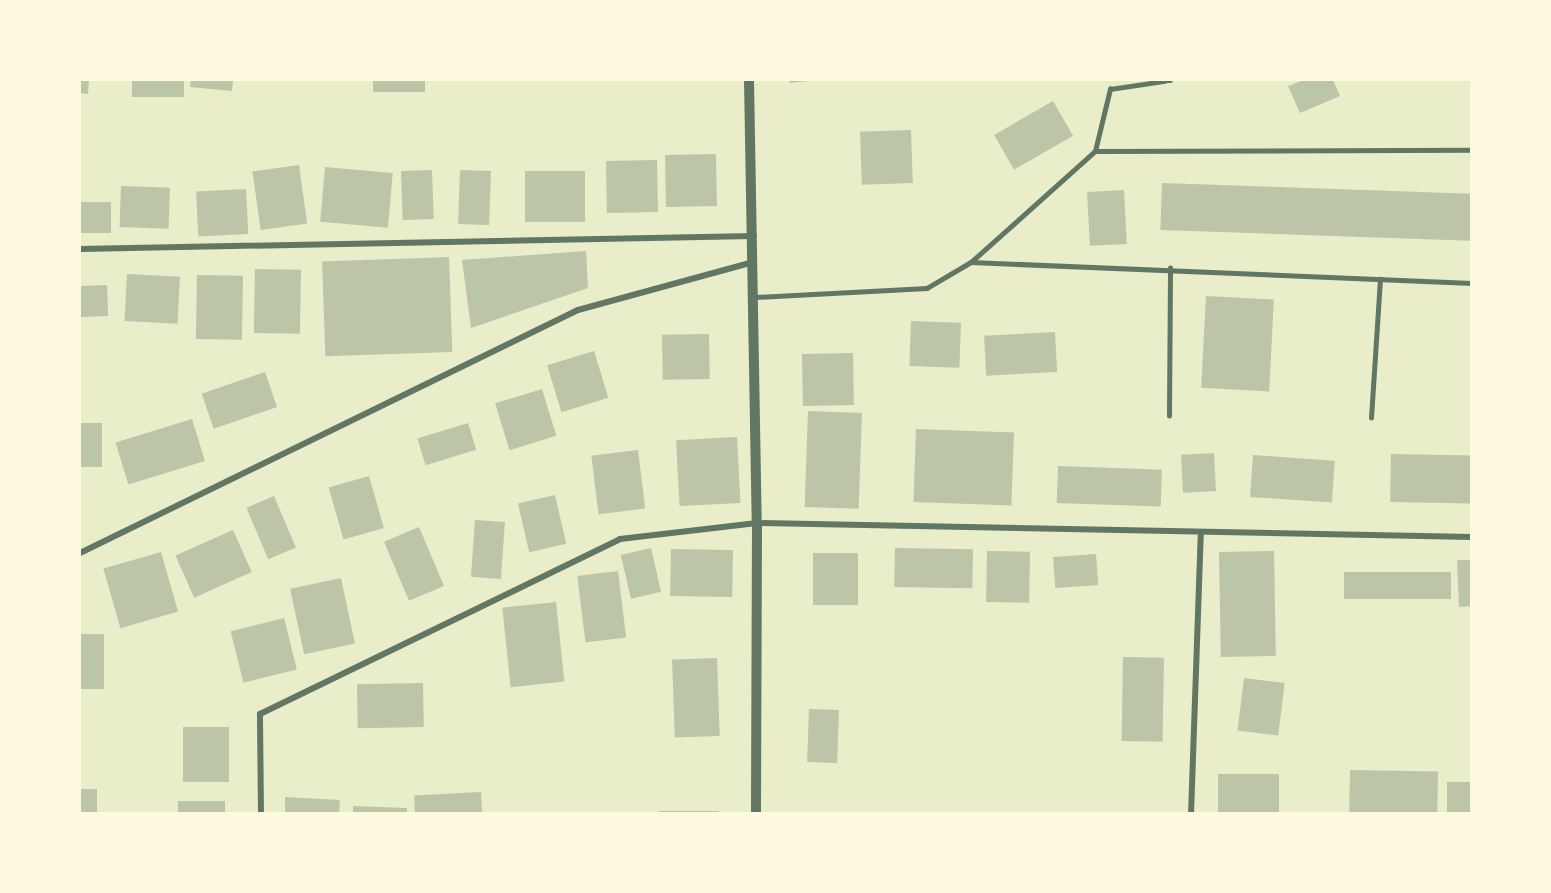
<!DOCTYPE html>
<html>
<head>
<meta charset="utf-8">
<style>
  body { margin:0 }
  #map { position:relative; width:1551px; height:893px; overflow:hidden; background:#e9edc9; font-family:"PT Sans Narrow",sans-serif }
  div>[style] { position:absolute }
  .building>* { inset:0; background:#bcc5a7; transform-origin:0 0 }
  .service>* { height:4.5px; margin:-2.25px; padding:0 2.25px; transform-origin:2.25px; border-radius:2.25px; background:#617663 }
  .minor>* { height:6px; margin:-3px; padding:0 3px; transform-origin:3px; border-radius:3px; background:#617663 }
  .tertiary>* { height:10px; margin:-5px; padding:0 5px; transform-origin:5px; border-radius:5px; background:#617663 }
  span { translate:-50% -50%; white-space:nowrap; text-align:center; line-height:1.15; -webkit-text-stroke:4.5px #fefae0; paint-order:stroke }
  .frame { position:absolute; inset:0; border:81px solid #fefae0; pointer-events:none }
</style>
</head>
<body>
<div id="map">
  <div class="building">
    <i style="clip-path:polygon(80px 80px,89px 80px,88px 94px,80px 93px)"></i>
    <i style="left:132px;top:80px;width:52px;height:17px"></i>
    <i style="clip-path:polygon(191px 80px,233px 80px,232px 91px,190px 87px)"></i>
    <i style="left:373px;top:80px;width:52px;height:12px"></i>
    <i style="clip-path:polygon(789px 80px,808px 80px,808px 81px,790px 83px)"></i>
    <i style="clip-path:polygon(1304px 80px,1333px 80px,1340px 96px,1300px 113px,1288px 86px)"></i>
    <i style="left:1053px;top:101px;width:40px;height:68px;rotate:60deg"></i>
    <i style="left:911px;top:130px;width:53px;height:51px;rotate:88deg"></i>
    <i style="left:716px;top:154px;width:52px;height:51px;rotate:89deg"></i>
    <i style="left:657px;top:160px;width:52px;height:51px;rotate:89deg"></i>
    <i style="left:299px;top:165px;width:59px;height:47px;rotate:82deg"></i>
    <i style="left:325px;top:167px;width:68px;height:55px;rotate:5deg"></i>
    <i style="left:432px;top:170px;width:49px;height:31px;rotate:88deg"></i>
    <i style="left:460px;top:170px;width:31px;height:54px;rotate:2deg"></i>
    <i style="left:525px;top:171px;width:60px;height:51px"></i>
    <i style="left:1162px;top:183px;width:310px;height:47px;rotate:2deg"></i>
    <i style="left:121px;top:186px;width:49px;height:41px;rotate:2deg"></i>
    <i style="left:246px;top:189px;width:45px;height:50px;rotate:87deg"></i>
    <i style="left:1124px;top:190px;width:54px;height:37px;rotate:87deg"></i>
    <i style="left:80px;top:202px;width:31px;height:31px"></i>
    <i style="clip-path:polygon(586px 251px,588px 288px,471px 328px,462px 260px)"></i>
    <i style="left:449px;top:257px;width:95px;height:127px;rotate:88deg"></i>
    <i style="left:255px;top:269px;width:46px;height:64px;rotate:1deg"></i>
    <i style="left:127px;top:274px;width:53px;height:47px;rotate:3deg"></i>
    <i style="left:197px;top:275px;width:46px;height:64px;rotate:1deg"></i>
    <i style="left:107px;top:285px;width:31px;height:27px;rotate:88deg"></i>
    <i style="left:1206px;top:296px;width:68px;height:92px;rotate:3deg"></i>
    <i style="left:911px;top:321px;width:50px;height:45px;rotate:2deg"></i>
    <i style="left:1055px;top:332px;width:40px;height:71px;rotate:87deg"></i>
    <i style="left:709px;top:334px;width:45px;height:47px;rotate:89deg"></i>
    <i style="left:594px;top:351px;width:49px;height:49px;rotate:73deg"></i>
    <i style="left:853px;top:353px;width:52px;height:51px;rotate:89deg"></i>
    <i style="left:265px;top:372px;width:37px;height:67px;rotate:71deg"></i>
    <i style="left:542px;top:389px;width:49px;height:49px;rotate:73deg"></i>
    <i style="left:808px;top:411px;width:54px;height:96px;rotate:2deg"></i>
    <i style="left:192px;top:419px;width:44px;height:80px;rotate:73deg"></i>
    <i style="left:80px;top:423px;width:22px;height:44px"></i>
    <i style="left:468px;top:423px;width:28px;height:53px;rotate:73deg"></i>
    <i style="left:916px;top:429px;width:98px;height:73px;rotate:2deg"></i>
    <i style="left:737px;top:437px;width:66px;height:61px;rotate:87deg"></i>
    <i style="left:638px;top:450px;width:59px;height:47px;rotate:83deg"></i>
    <i style="left:1214px;top:453px;width:38px;height:33px;rotate:87deg"></i>
    <i style="left:1391px;top:454px;width:81px;height:48px;rotate:1deg"></i>
    <i style="left:1253px;top:455px;width:82px;height:42px;rotate:4deg"></i>
    <i style="left:1058px;top:466px;width:104px;height:37px;rotate:2deg"></i>
    <i style="left:369px;top:476px;width:54px;height:42px;rotate:74deg"></i>
    <i style="left:555px;top:495px;width:50px;height:38px;rotate:77deg"></i>
    <i style="left:274px;top:496px;width:56px;height:30px;rotate:67deg"></i>
    <i style="left:475px;top:520px;width:30px;height:57px;rotate:4deg"></i>
    <i style="left:419px;top:527px;width:64px;height:38px;rotate:67deg"></i>
    <i style="left:233px;top:530px;width:46px;height:63px;rotate:66deg"></i>
    <i style="left:651px;top:548px;width:45px;height:31px;rotate:77deg"></i>
    <i style="left:895px;top:548px;width:78px;height:39px;rotate:1deg"></i>
    <i style="left:671px;top:549px;width:62px;height:47px;rotate:1deg"></i>
    <i style="left:987px;top:551px;width:43px;height:51px;rotate:1deg"></i>
    <i style="left:1274px;top:551px;width:105px;height:55px;rotate:89deg"></i>
    <i style="left:161px;top:552px;width:62px;height:60px;rotate:74deg"></i>
    <i style="left:813px;top:553px;width:45px;height:52px"></i>
    <i style="left:1096px;top:554px;width:31px;height:43px;rotate:86deg"></i>
    <i style="clip-path:polygon(1457px 560px,1472px 560px,1472px 606px,1459px 607px)"></i>
    <i style="left:618px;top:571px;width:67px;height:41px;rotate:83deg"></i>
    <i style="left:1451px;top:572px;width:27px;height:107px;rotate:90deg"></i>
    <i style="left:341px;top:578px;width:67px;height:52px;rotate:78deg"></i>
    <i style="left:556px;top:602px;width:80px;height:54px;rotate:84deg"></i>
    <i style="left:284px;top:618px;width:53px;height:55px;rotate:76deg"></i>
    <i style="left:80px;top:634px;width:24px;height:55px"></i>
    <i style="left:1123px;top:657px;width:41px;height:84px;rotate:1deg"></i>
    <i style="left:717px;top:658px;width:78px;height:45px;rotate:88deg"></i>
    <i style="left:1244px;top:678px;width:41px;height:53px;rotate:7deg"></i>
    <i style="left:423px;top:683px;width:44px;height:66px;rotate:89deg"></i>
    <i style="left:809px;top:709px;width:30px;height:53px;rotate:2deg"></i>
    <i style="left:183px;top:727px;width:46px;height:55px"></i>
    <i style="left:1350px;top:770px;width:88px;height:42px;rotate:1deg"></i>
    <i style="left:1279px;top:774px;width:40px;height:61px;rotate:90deg"></i>
    <i style="left:1447px;top:782px;width:25px;height:32px"></i>
    <i style="left:80px;top:789px;width:17px;height:25px"></i>
    <i style="left:481px;top:792px;width:22px;height:67px;rotate:87deg"></i>
    <i style="clip-path:polygon(285px 797px,340px 800px,339px 814px,285px 814px)"></i>
    <i style="left:178px;top:801px;width:47px;height:13px"></i>
    <i style="clip-path:polygon(353px 806px,407px 808px,407px 814px,353px 814px)"></i>
    <i style="left:659px;top:811px;width:60px;height:3px"></i>
  </div>
  <div class="service">
    <i style="left:1095px;top:151px;width:64px;rotate:-76.4deg"></i>
    <i style="left:1110px;top:89px;width:55px;rotate:-8.4deg"></i>
    <i style="left:971px;top:262px;width:166px;rotate:-41.8deg"></i>
    <i style="left:1095px;top:151px;width:377px;rotate:-0.2deg"></i>
    <i style="left:755px;top:297px;width:172px;rotate:-3deg"></i>
    <i style="left:927px;top:288px;width:51px;rotate:-30.6deg"></i>
    <i style="left:971px;top:262px;width:501px;rotate:2.4deg"></i>
    <i style="left:1169px;top:416px;width:148px;rotate:-89.6deg"></i>
    <i style="left:1371px;top:418px;width:139px;rotate:-86.3deg"></i>
  </div>
  <div class="minor">
    <i style="left:1164px;top:80px;width:6px"></i>
    <i style="left:80px;top:249px;width:674px;rotate:-1.1deg"></i>
    <i style="left:80px;top:553px;width:554px;rotate:-26.01deg"></i>
    <i style="left:578px;top:310px;width:181px;rotate:-15.3deg"></i>
    <i style="left:261px;top:814px;width:100px;rotate:-90.6deg"></i>
    <i style="left:260px;top:714px;width:400px;rotate:-25.9deg"></i>
    <i style="left:620px;top:539px;width:138px;rotate:-6.7deg"></i>
    <i style="left:757px;top:523px;width:715px;rotate:1.12deg"></i>
    <i style="left:1191px;top:814px;width:281px;rotate:-88deg"></i>
  </div>
  <div class="tertiary">
    <i style="left:749px;top:80px;width:443px;rotate:89deg"></i>
    <i style="left:757px;top:523px;width:291px;rotate:90.2deg"></i>
  </div>
  <div class="frame"></div>
</div>
</body>
</html>
